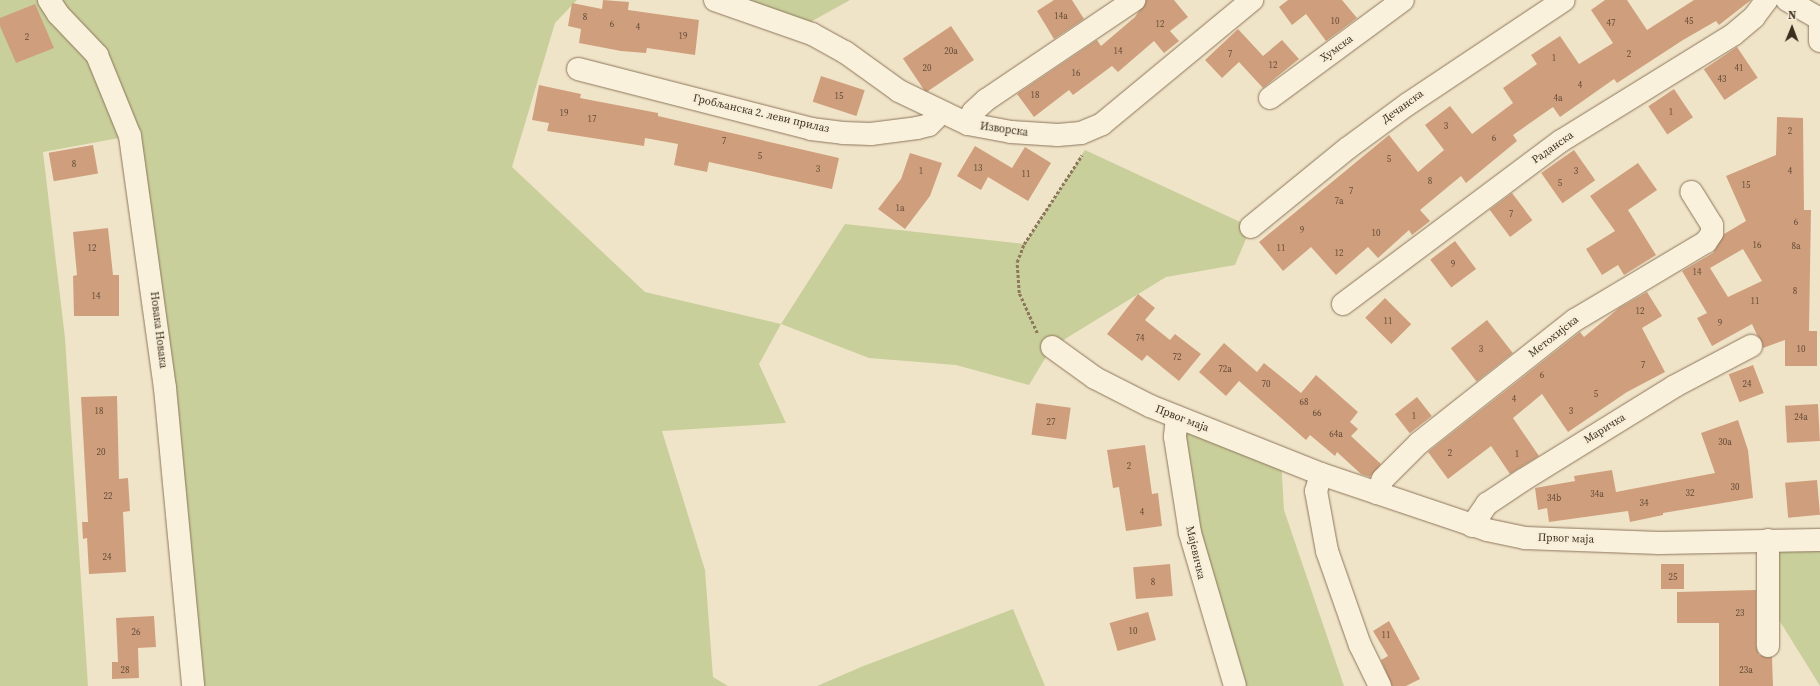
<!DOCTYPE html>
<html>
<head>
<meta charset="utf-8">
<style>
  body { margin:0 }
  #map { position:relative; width:1820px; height:686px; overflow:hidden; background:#f0e4c8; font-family:"Source Serif 4",serif }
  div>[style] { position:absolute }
  .green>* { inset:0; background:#c9cf9b }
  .building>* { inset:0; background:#cf9f7d; transform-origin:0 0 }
  .path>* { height:2.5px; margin-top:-1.25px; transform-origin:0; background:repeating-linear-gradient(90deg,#8d765c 0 3px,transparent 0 5px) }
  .roads { filter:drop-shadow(0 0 1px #8d765c) drop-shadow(0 0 1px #8d765c) }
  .minor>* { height:22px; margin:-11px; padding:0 11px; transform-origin:11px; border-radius:11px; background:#faf1dc }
  .tertiary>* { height:22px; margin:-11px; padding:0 11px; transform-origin:11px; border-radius:11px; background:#faf1dc }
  span { translate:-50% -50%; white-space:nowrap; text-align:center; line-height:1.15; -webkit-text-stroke:4px #f7eed8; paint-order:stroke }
  .number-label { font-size:9px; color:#624a37 }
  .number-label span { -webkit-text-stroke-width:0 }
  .street-label { font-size:11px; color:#3d2e20 }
  .north { position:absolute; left:1772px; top:8px; width:40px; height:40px; -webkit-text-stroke:3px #f7eed8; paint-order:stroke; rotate:1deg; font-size:11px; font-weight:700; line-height:16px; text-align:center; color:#3d2e20 }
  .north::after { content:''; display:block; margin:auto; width:14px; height:18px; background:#3d2e20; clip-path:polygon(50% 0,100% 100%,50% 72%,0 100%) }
</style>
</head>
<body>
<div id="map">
  <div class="green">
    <i style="clip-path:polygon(0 0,577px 0,555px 23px,512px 167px,645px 292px,781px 324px,845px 224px,1024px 244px,1085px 150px,1251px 227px,1235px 265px,1166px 277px,1052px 347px,1029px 385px,956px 365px,869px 358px,781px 324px,759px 364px,786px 423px,662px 431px,705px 570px,713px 677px,728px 686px,192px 686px,130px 136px,43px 152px,65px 338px,88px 686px,0 686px)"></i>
    <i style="clip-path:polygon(750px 0,850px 0,798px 29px,754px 13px)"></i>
    <i style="clip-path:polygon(1177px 417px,1281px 458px,1284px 510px,1344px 686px,1244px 686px,1201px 580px)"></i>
    <i style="clip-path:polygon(1820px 539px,1820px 686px,1768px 602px,1768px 540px)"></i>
    <i style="clip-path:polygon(1013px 609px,1045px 686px,817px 686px,861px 667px)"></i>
  </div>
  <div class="building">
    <i style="clip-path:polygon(603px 0,629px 2px,628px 10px,699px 20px,695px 55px,647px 48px,646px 53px,621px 51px,579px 43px,581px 29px,568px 26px,572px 3px,602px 9px)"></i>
    <i style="clip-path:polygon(1054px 0,1072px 0,1084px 19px,1054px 39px,1037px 11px)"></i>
    <i style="clip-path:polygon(1146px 0,1174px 0,1188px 17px,1170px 31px,1179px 41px,1164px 53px,1154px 41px,1118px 72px,1112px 66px,1073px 95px,1069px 90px,1034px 117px,1017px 94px,1097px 40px,1101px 46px,1135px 17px)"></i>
    <i style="clip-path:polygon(1288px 0,1342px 0,1357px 18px,1326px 41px,1306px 14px,1292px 25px,1279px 7px)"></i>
    <i style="clip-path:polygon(1605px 0,1627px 0,1647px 30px,1694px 0,1751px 0,1719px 25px,1716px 21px,1683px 40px,1617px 83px,1614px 79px,1560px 117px,1553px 107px,1513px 135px,1517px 141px,1466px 183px,1461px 176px,1420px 210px,1430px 221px,1412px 235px,1409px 230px,1378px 258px,1368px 247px,1336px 275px,1311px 247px,1283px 271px,1259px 242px,1389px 135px,1418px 172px,1444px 150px,1425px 125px,1450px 106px,1472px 134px,1513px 103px,1503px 88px,1537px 64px,1531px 55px,1560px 36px,1579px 64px,1613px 43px,1591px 10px)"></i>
    <i style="clip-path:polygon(35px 4px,54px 48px,16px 63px,0 26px,0 18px)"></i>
    <i style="left:951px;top:26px;width:41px;height:58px;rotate:56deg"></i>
    <i style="clip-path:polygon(1238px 29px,1263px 56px,1282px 40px,1299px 59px,1263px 88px,1239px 62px,1222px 78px,1205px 60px)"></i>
    <i style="left:1737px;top:47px;width:37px;height:40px;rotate:56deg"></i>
    <i style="left:821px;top:76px;width:46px;height:27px;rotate:18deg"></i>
    <i style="clip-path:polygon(539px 85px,581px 94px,580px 98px,658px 113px,658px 116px,839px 158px,832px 189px,709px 162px,707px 172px,674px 165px,678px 144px,645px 138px,644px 146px,547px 131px,549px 123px,532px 120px)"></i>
    <i style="left:1674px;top:89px;width:34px;height:31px;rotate:56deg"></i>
    <i style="clip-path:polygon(evenodd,1777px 117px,1803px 118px,1804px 210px,1811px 210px,1809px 331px,1817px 331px,1817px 366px,1785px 366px,1785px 340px,1763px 348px,1752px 324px,1712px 346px,1697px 318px,1707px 313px,1682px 271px,1713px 253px,1724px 234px,1746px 221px,1726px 176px,1776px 155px,1777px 117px,1743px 249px,1762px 281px,1728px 297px,1710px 268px,1743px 249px)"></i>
    <i style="left:93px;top:145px;width:29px;height:45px;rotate:80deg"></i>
    <i style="clip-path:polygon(975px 146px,1012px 168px,1025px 147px,1051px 163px,1028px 201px,988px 177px,981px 190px,957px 176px)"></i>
    <i style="left:1574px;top:150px;width:37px;height:40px;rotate:55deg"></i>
    <i style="clip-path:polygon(910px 153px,942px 163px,930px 196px,905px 229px,878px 209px,901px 179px)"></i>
    <i style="clip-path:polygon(1638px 163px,1657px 190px,1628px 210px,1656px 255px,1624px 275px,1618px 265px,1602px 275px,1586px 249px,1615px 231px,1590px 196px)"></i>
    <i style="left:1512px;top:193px;width:34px;height:28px;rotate:53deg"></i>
    <i style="clip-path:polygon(108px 228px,113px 275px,119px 275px,119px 316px,74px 316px,73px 276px,77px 275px,73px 232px)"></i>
    <i style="left:1455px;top:241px;width:35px;height:31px;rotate:53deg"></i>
    <i style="clip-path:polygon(1647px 292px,1662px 316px,1642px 328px,1665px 372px,1627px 392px,1568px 432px,1542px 394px,1513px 418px,1539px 456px,1510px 474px,1491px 446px,1448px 479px,1428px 452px,1580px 332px,1584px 337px,1619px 308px)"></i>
    <i style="clip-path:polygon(1138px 294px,1155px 308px,1145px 320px,1170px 340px,1175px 334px,1201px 354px,1179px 381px,1147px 355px,1142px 361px,1107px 334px)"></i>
    <i style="left:1385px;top:298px;width:37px;height:28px;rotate:45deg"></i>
    <i style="left:1487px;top:320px;width:42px;height:46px;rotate:52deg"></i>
    <i style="clip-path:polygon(1224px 343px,1257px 372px,1264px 363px,1301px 393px,1316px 375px,1358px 412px,1350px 422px,1358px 429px,1351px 436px,1381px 464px,1370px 477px,1361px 474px,1337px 452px,1335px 456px,1310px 435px,1306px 440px,1239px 381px,1226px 396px,1199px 372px)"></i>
    <i style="left:1753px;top:365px;width:30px;height:26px;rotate:69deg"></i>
    <i style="clip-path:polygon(117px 396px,119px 479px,128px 478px,130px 511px,123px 512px,126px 572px,89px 574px,87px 538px,83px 539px,82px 522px,88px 522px,81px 397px)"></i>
    <i style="left:1417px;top:397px;width:24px;height:28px;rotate:52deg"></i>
    <i style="left:1036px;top:403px;width:35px;height:32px;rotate:8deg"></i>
    <i style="left:1818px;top:404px;width:37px;height:33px;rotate:87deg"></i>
    <i style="clip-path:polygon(1738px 420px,1748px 450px,1753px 498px,1663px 513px,1663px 515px,1630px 522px,1628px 511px,1549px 522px,1547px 508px,1538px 510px,1535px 488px,1575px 481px,1574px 476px,1612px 470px,1616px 492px,1715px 473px,1701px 433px)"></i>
    <i style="clip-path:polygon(1145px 445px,1152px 494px,1158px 493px,1162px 526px,1126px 531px,1119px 487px,1113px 488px,1107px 450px)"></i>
    <i style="left:1817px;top:480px;width:35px;height:32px;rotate:85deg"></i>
    <i style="left:1170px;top:564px;width:32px;height:37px;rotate:85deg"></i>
    <i style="left:1661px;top:564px;width:23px;height:25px"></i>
    <i style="clip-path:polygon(1756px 590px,1756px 646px,1759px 655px,1772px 657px,1773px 686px,1719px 686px,1719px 623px,1677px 623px,1677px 592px)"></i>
    <i style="left:1148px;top:612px;width:29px;height:40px;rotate:74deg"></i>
    <i style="clip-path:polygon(154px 616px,156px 647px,138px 648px,139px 678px,112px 679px,112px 662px,118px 662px,116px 618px)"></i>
    <i style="clip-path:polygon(1389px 621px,1420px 679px,1406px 686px,1392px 686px,1381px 660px,1388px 656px,1373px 631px)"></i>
  </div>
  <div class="path">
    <i style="left:1037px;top:333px;width:44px;rotate:-114.2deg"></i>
    <i style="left:1019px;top:293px;width:31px;rotate:-94deg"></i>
    <i style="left:1017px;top:262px;width:19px;rotate:-69deg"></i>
    <i style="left:1024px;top:244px;width:106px;rotate:-56.9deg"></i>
  </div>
  <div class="roads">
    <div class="minor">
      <i style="left:49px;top:0;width:17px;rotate:57deg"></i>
      <i style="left:58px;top:14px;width:57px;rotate:46.4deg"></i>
      <i style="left:97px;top:55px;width:87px;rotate:67.8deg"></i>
      <i style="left:130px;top:136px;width:254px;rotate:82.1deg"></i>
      <i style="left:165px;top:388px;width:299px;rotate:84.6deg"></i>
      <i style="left:715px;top:0;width:103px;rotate:19.3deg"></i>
      <i style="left:812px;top:34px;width:38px;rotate:29deg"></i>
      <i style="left:845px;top:52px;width:67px;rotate:35.8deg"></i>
      <i style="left:899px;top:91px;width:76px;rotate:25.6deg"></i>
      <i style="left:968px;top:124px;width:44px;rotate:10.5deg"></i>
      <i style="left:1011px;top:132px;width:47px;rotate:3.7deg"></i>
      <i style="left:1058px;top:135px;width:23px;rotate:-5deg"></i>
      <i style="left:1081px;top:133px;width:23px;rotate:-23deg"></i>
      <i style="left:1102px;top:124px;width:195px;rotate:-39.6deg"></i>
      <i style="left:1820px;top:19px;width:22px;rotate:90deg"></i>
      <i style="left:578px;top:69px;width:241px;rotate:14.4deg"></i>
      <i style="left:811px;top:129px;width:32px;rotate:7deg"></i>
      <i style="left:843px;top:133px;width:28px;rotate:2deg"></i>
      <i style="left:871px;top:134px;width:46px;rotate:-7.4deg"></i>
      <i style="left:917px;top:128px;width:12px;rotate:-14deg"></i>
      <i style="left:929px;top:125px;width:18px;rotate:-45deg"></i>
      <i style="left:1270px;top:98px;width:165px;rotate:-36.4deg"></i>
      <i style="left:968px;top:124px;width:13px;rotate:-67deg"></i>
      <i style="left:973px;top:112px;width:18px;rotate:-43deg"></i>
      <i style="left:986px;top:100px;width:179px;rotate:-34deg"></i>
      <i style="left:1251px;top:227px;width:125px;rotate:-39.2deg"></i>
      <i style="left:1348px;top:148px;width:74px;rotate:-36.3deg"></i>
      <i style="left:1408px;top:104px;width:187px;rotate:-33.7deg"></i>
      <i style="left:1343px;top:304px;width:272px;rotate:-36.8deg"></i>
      <i style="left:1561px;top:141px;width:203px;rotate:-31.7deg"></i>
      <i style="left:1734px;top:34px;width:26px;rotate:-40deg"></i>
      <i style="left:1754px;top:17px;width:21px;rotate:-53deg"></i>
      <i style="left:1052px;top:347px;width:53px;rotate:35.8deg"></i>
      <i style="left:1095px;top:378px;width:62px;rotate:27deg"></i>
      <i style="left:1150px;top:406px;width:184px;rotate:21.7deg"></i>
      <i style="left:1321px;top:474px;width:175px;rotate:18.6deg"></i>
      <i style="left:1487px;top:530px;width:39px;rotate:12deg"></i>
      <i style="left:1525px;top:538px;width:134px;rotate:2.1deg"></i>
      <i style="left:1659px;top:543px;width:161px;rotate:-1.1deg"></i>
      <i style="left:1177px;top:417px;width:20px;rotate:96deg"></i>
      <i style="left:1175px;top:437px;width:97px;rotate:81.1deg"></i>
      <i style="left:1190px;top:533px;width:159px;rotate:73.6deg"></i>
      <i style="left:1321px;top:474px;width:18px;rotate:106deg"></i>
      <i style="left:1316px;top:491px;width:61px;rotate:79.6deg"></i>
      <i style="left:1327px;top:551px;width:100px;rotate:70.7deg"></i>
      <i style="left:1360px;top:645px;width:46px;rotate:64deg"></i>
      <i style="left:1377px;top:493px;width:15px;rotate:-67deg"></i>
      <i style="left:1383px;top:479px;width:51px;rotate:-45deg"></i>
      <i style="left:1419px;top:443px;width:199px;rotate:-38.3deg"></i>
      <i style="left:1575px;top:320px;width:152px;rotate:-30.8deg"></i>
      <i style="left:1706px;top:242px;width:11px;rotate:-56deg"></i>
      <i style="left:1712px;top:233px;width:8px;rotate:-90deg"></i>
      <i style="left:1712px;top:225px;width:39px;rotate:-122deg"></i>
      <i style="left:1472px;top:526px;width:27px;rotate:-56deg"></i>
      <i style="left:1487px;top:504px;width:43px;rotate:-33.7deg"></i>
      <i style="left:1523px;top:480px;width:179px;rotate:-31.7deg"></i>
      <i style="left:1675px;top:386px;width:86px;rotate:-27.8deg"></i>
      <i style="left:1768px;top:646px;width:106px;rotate:-90deg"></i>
    </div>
    <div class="tertiary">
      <i style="left:1787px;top:0;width:38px;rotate:30deg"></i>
    </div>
  </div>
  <div class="number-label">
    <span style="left:1061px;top:16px">14a</span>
    <span style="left:585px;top:17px">8</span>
    <span style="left:1335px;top:21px">10</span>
    <span style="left:1689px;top:21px">45</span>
    <span style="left:1611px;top:23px">47</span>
    <span style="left:612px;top:24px">6</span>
    <span style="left:1160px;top:24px">12</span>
    <span style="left:638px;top:27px">4</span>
    <span style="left:683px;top:36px">19</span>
    <span style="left:27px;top:37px">2</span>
    <span style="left:951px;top:51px">20a</span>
    <span style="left:1118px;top:51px">14</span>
    <span style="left:1230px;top:54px">7</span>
    <span style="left:1629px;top:54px">2</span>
    <span style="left:1554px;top:58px">1</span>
    <span style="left:1273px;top:65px">12</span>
    <span style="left:927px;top:68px">20</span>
    <span style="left:1739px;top:68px">41</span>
    <span style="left:1076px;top:73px">16</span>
    <span style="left:1722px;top:79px">43</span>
    <span style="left:1580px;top:85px">4</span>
    <span style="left:1035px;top:95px">18</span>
    <span style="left:839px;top:96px">15</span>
    <span style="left:1558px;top:98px">4a</span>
    <span style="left:1671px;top:112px">1</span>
    <span style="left:564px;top:113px">19</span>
    <span style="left:592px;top:119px">17</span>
    <span style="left:1446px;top:126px">3</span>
    <span style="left:1790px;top:131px">2</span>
    <span style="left:1494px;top:138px">6</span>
    <span style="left:724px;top:141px">7</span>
    <span style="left:760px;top:156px">5</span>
    <span style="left:1389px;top:159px">5</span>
    <span style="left:74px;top:164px">8</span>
    <span style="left:978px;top:168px">13</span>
    <span style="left:818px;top:169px">3</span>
    <span style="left:921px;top:171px">1</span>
    <span style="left:1576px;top:171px">3</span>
    <span style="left:1790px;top:171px">4</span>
    <span style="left:1026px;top:174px">11</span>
    <span style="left:1430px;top:181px">8</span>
    <span style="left:1560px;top:183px">5</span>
    <span style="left:1746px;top:185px">15</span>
    <span style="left:1351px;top:191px">7</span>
    <span style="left:1339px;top:201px">7a</span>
    <span style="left:900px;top:208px">1a</span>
    <span style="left:1511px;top:214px">7</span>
    <span style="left:1796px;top:222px">6</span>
    <span style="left:1302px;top:230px">9</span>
    <span style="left:1376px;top:233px">10</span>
    <span style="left:1757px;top:245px">16</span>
    <span style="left:1796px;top:246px">8a</span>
    <span style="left:92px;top:248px">12</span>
    <span style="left:1281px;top:248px">11</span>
    <span style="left:1339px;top:253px">12</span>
    <span style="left:1453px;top:264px">9</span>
    <span style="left:1697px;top:272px">14</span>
    <span style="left:1795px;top:291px">8</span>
    <span style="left:96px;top:296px">14</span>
    <span style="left:1755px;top:301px">11</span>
    <span style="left:1640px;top:311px">12</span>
    <span style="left:1388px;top:321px">11</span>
    <span style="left:1720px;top:323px">9</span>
    <span style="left:1140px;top:338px">74</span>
    <span style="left:1481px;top:349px">3</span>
    <span style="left:1801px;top:349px">10</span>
    <span style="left:1177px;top:357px">72</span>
    <span style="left:1643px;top:365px">7</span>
    <span style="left:1225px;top:369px">72a</span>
    <span style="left:1542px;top:375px">6</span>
    <span style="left:1266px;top:384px">70</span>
    <span style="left:1747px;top:384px">24</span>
    <span style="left:1596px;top:394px">5</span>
    <span style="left:1514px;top:399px">4</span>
    <span style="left:1304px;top:402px">68</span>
    <span style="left:99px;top:411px">18</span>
    <span style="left:1571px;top:411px">3</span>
    <span style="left:1317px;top:413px">66</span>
    <span style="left:1414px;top:416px">1</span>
    <span style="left:1801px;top:417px">24a</span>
    <span style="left:1051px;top:422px">27</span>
    <span style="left:1336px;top:434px">64a</span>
    <span style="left:1725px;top:442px">30a</span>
    <span style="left:101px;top:452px">20</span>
    <span style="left:1450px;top:453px">2</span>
    <span style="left:1517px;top:454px">1</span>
    <span style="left:1129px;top:466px">2</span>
    <span style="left:1735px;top:487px">30</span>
    <span style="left:1690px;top:493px">32</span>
    <span style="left:1597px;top:494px">34a</span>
    <span style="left:108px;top:496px">22</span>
    <span style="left:1554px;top:498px">34b</span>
    <span style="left:1644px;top:503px">34</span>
    <span style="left:1142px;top:512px">4</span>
    <span style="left:107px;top:557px">24</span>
    <span style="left:1673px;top:577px">25</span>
    <span style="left:1153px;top:582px">8</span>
    <span style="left:1740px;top:613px">23</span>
    <span style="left:1133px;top:631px">10</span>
    <span style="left:136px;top:632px">26</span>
    <span style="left:1386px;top:635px">11</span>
    <span style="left:125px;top:670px">28</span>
    <span style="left:1746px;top:670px">23a</span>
  </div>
  <div class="street-label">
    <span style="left:1337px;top:49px;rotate:-36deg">Хумска</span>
    <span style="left:1403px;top:107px;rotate:-36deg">Дечанска</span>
    <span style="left:761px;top:114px;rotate:13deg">Гробљанска 2. леви прилаз</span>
    <span style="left:1004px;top:130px;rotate:8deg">Изворска</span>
    <span style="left:1553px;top:148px;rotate:-35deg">Раданска</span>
    <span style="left:158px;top:330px;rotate:83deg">Новака Новака</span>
    <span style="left:1554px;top:337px;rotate:-38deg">Метохијска</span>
    <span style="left:1182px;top:419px;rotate:21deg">Првог маја</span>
    <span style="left:1605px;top:429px;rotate:-32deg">Маричка</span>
    <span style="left:1566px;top:539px;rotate:2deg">Првог маја</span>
    <span style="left:1195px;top:553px;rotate:77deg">Мајевичка</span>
  </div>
  <div class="north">N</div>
</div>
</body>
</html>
